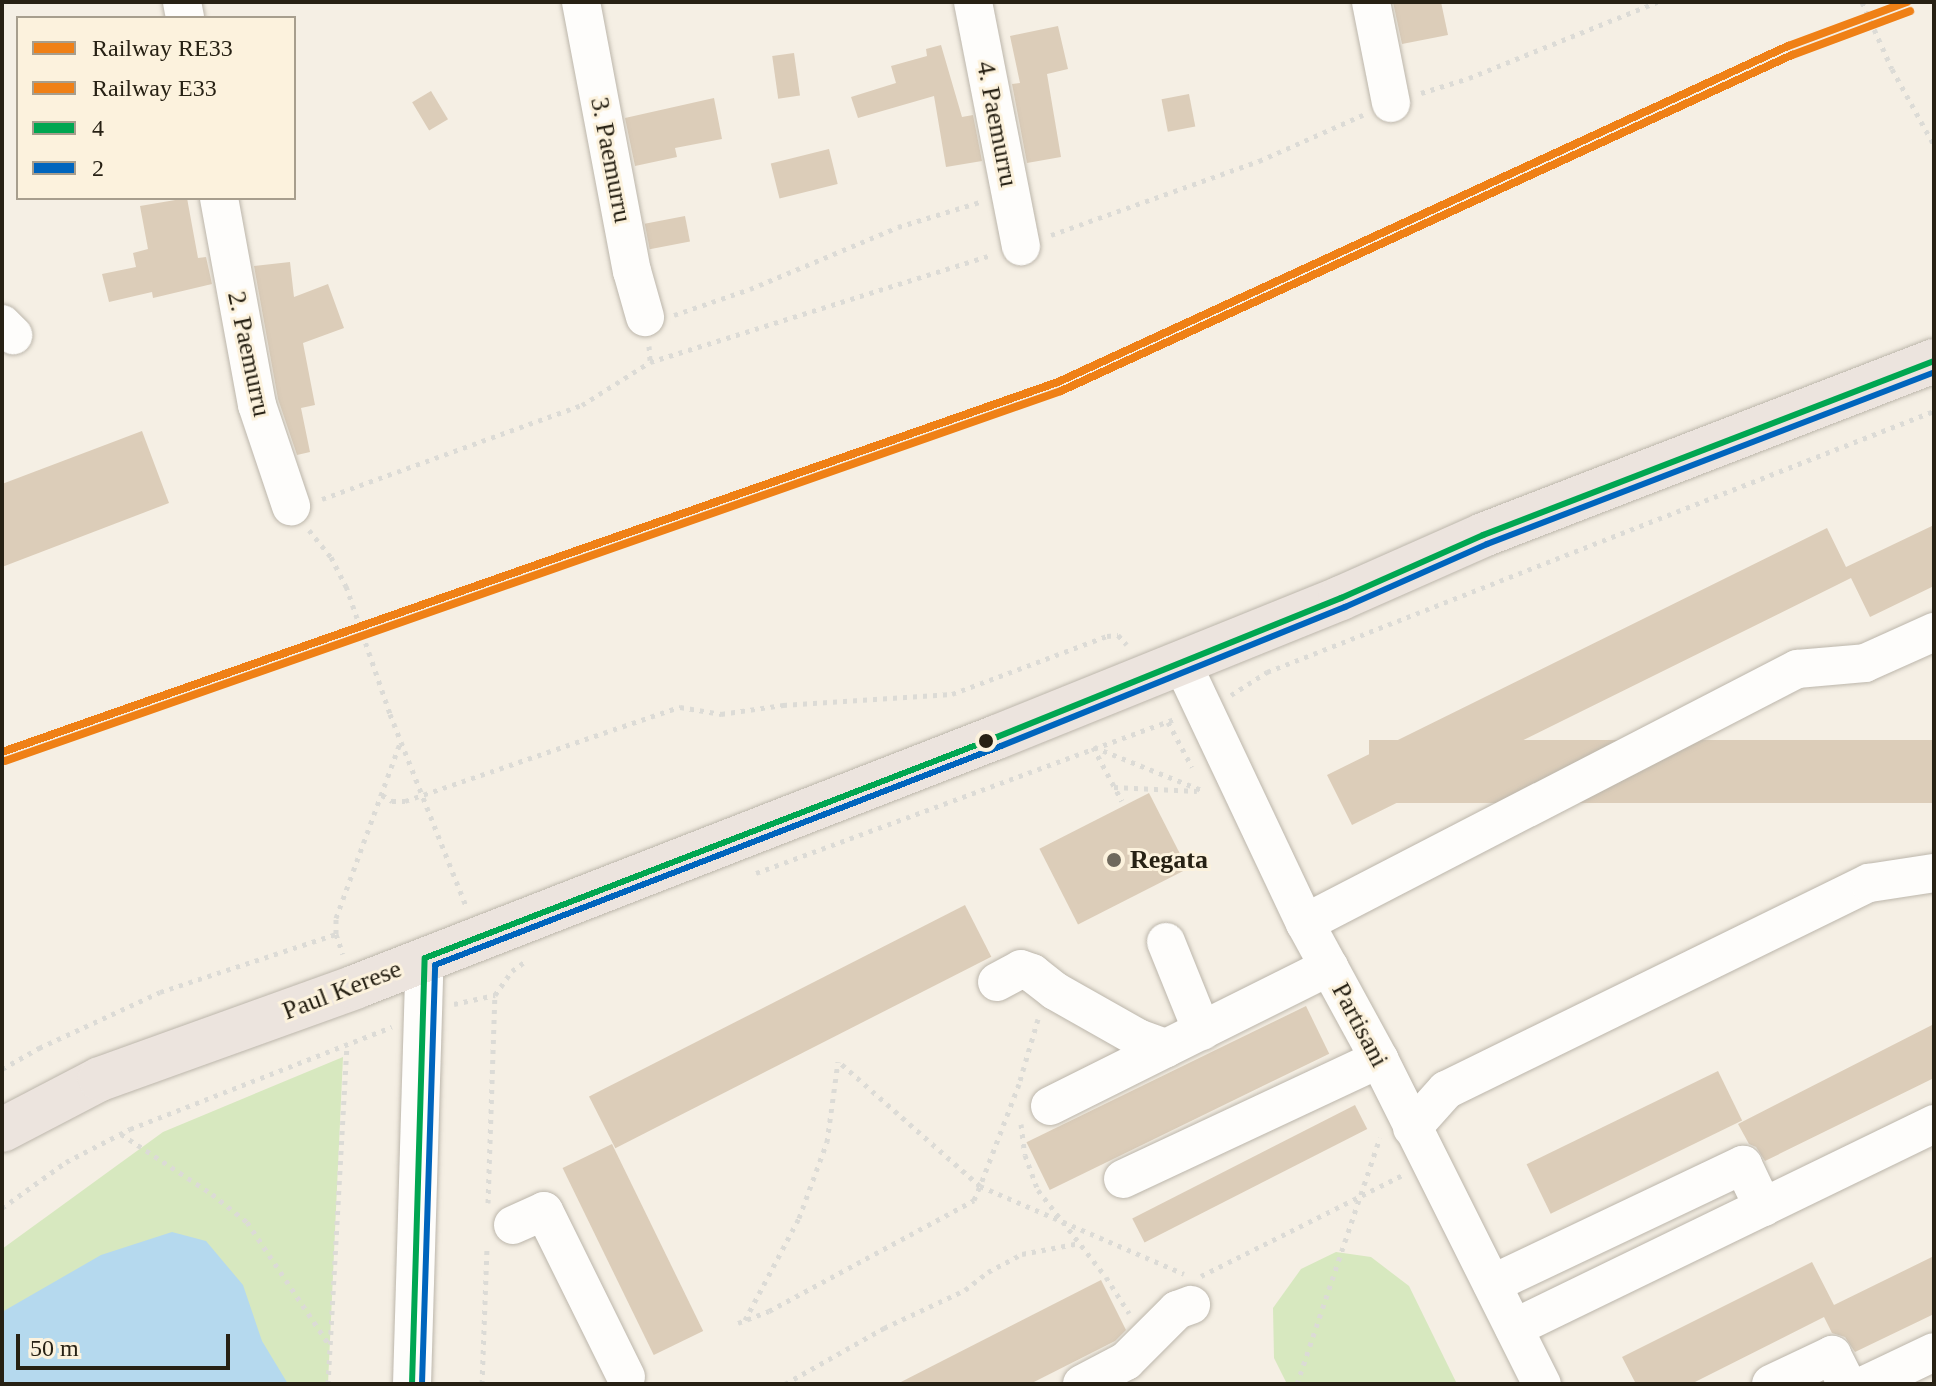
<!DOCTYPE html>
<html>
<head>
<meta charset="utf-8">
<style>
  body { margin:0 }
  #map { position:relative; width:1936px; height:1386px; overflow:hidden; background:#f5efe4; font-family:Georgia,serif }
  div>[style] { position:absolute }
  .green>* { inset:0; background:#d7e8bf }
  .water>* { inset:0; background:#b5d9ee }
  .building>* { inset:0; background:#dccdb9; transform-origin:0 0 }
  .path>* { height:5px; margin-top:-2.5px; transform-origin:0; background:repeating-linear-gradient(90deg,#dcdbd6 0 4px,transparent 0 10px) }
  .roads { filter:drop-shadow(0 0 2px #bcb6ab) drop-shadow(0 0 2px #bcb6ab) }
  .minor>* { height:38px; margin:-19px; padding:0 19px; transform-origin:19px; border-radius:19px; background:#fefdfb }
  .highway>* { height:44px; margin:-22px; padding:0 22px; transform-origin:22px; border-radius:22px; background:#ece4de }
  .bus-1>* { height:6px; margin:-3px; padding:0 3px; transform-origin:3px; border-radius:3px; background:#00a651 }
  .bus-2>* { height:6px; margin:-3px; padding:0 3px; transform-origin:3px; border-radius:3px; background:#0065bd }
  .rail-1>* { height:8px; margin:-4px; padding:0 4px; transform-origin:4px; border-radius:4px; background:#ef8016 }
  .rail-2>* { height:8px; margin:-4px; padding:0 4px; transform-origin:4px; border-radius:4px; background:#ef8016 }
  .dots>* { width:22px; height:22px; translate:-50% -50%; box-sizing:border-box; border:4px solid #fcf2dd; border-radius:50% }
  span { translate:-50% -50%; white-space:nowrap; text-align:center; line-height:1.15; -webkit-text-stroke:6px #fcf2dd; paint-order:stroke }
  .street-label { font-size:26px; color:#272114 }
  .poi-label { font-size:26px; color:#272114; font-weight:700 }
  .left { translate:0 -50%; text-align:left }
  .frame { position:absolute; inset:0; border:4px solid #272114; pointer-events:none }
  .legend { position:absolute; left:16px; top:16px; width:280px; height:184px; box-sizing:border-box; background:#fcf2dd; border:2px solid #a79e8d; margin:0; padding:10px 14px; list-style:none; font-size:24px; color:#272114 }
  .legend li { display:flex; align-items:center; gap:16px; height:40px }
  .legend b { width:40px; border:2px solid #a79e8d }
  .scale { position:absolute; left:16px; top:1334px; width:214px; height:36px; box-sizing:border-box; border:4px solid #272114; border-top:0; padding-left:10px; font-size:24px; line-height:28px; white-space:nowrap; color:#272114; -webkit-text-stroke:6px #fcf2dd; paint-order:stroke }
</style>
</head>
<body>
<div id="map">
  <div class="green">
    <i style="clip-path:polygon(343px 1057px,328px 1384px,2px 1384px,2px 1249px,163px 1132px)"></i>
    <i style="clip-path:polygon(1336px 1252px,1371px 1257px,1409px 1286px,1457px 1384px,1287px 1384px,1274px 1358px,1273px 1308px,1301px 1269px)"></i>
  </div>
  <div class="water">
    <i style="clip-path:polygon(172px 1232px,206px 1241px,243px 1285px,262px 1341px,288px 1384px,2px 1384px,2px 1312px,101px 1255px)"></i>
  </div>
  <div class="building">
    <i style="clip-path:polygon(1393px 2px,1441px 2px,1448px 35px,1402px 44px)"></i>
    <i style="clip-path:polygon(1058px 26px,1068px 69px,1047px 74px,1061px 157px,1027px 163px,1012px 84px,1020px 83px,1010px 36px)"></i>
    <i style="clip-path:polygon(941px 45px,962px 117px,973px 115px,982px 161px,946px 167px,934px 96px,858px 118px,851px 97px,896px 83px,891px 66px,927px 56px,926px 49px)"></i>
    <i style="left:794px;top:53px;width:43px;height:22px;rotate:82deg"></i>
    <i style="left:431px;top:91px;width:33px;height:22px;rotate:59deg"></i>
    <i style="left:1189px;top:94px;width:33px;height:28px;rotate:79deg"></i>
    <i style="clip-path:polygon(714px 98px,722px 139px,675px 148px,677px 157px,635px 166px,625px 118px)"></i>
    <i style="left:829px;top:149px;width:36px;height:60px;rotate:76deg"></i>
    <i style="clip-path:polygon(187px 198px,198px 258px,206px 257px,212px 284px,153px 298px,152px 292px,109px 302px,102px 274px,136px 267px,133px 253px,148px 249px,140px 206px)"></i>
    <i style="left:685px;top:216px;width:26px;height:41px;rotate:79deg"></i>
    <i style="clip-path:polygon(290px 262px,294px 297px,328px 284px,344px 328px,303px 343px,315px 405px,301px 408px,310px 452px,297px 455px,278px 399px,254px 266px)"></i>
    <i style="clip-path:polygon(142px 431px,169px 503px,2px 567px,2px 484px)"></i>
    <i style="clip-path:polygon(1934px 525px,1934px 586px,1870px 617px,1851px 578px,1352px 825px,1327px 775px,1827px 528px,1846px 567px)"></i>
    <i style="left:1934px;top:740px;width:63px;height:565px;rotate:90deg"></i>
    <i style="left:1149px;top:793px;width:85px;height:123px;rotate:63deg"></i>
    <i style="left:965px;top:905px;width:58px;height:422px;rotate:63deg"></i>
    <i style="left:1306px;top:1006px;width:53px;height:311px;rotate:64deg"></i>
    <i style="clip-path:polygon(1934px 1024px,1934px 1078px,1765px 1161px,1756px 1147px,1749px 1144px,1738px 1124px)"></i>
    <i style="left:1718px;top:1071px;width:55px;height:213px;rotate:64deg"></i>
    <i style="left:1355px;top:1105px;width:27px;height:250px;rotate:63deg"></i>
    <i style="left:612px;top:1144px;width:208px;height:55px;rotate:64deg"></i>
    <i style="clip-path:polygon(1934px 1256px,1934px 1314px,1855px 1352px,1845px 1337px,1832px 1333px,1824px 1317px,1691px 1384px,1636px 1384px,1622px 1357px,1812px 1262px,1834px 1305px)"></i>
    <i style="clip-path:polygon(1101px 1280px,1126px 1330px,1115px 1341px,1030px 1384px,897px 1384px)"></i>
  </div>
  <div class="path">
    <i style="left:1862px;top:2px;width:73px;rotate:65.9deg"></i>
    <i style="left:1892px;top:69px;width:87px;rotate:61.1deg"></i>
    <i style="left:1421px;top:93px;width:50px;rotate:-17.4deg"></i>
    <i style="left:1469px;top:78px;width:203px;rotate:-22deg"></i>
    <i style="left:1051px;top:235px;width:221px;rotate:-19.6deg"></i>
    <i style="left:1259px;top:161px;width:114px;rotate:-23.9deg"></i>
    <i style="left:674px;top:315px;width:80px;rotate:-18.9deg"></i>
    <i style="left:750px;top:289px;width:160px;rotate:-22.7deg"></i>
    <i style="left:898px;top:227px;width:86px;rotate:-17deg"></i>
    <i style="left:649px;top:346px;width:16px;rotate:86deg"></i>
    <i style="left:650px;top:362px;width:358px;rotate:-17.4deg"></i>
    <i style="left:322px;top:499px;width:276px;rotate:-19.9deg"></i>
    <i style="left:582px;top:405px;width:80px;rotate:-32.3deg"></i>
    <i style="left:309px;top:530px;width:35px;rotate:51deg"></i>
    <i style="left:331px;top:557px;width:33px;rotate:63deg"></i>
    <i style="left:346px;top:586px;width:135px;rotate:71deg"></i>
    <i style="left:390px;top:714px;width:206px;rotate:68.4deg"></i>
    <i style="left:1231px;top:695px;width:43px;rotate:-32.6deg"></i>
    <i style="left:1267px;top:672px;width:716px;rotate:-21.37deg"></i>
    <i style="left:1168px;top:722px;width:51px;rotate:61.9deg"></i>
    <i style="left:1093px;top:747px;width:61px;rotate:61.8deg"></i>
    <i style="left:1094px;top:747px;width:118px;rotate:21.8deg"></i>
    <i style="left:1114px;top:787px;width:83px;rotate:2.8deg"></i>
    <i style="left:382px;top:795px;width:12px;rotate:31deg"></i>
    <i style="left:392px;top:801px;width:13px"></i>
    <i style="left:405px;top:801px;width:291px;rotate:-18.9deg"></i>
    <i style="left:680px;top:707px;width:42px;rotate:9.7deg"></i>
    <i style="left:721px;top:714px;width:63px;rotate:-8.3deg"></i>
    <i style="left:783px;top:705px;width:169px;rotate:-3.7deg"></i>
    <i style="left:952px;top:694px;width:165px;rotate:-20.5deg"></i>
    <i style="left:1107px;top:636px;width:11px;rotate:-5deg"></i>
    <i style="left:1118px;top:635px;width:13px;rotate:48deg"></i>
    <i style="left:756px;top:873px;width:445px;rotate:-20.2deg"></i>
    <i style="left:336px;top:934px;width:21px;rotate:71deg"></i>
    <i style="left:454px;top:1004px;width:42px;rotate:-12.4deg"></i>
    <i style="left:495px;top:995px;width:29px;rotate:-55deg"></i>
    <i style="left:512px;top:971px;width:19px;rotate:-36deg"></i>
    <i style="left:1038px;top:1019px;width:68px;rotate:106.3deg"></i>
    <i style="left:1019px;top:1084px;width:109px;rotate:110.9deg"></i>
    <i style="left:980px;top:1186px;width:222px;rotate:23.3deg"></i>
    <i style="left:2px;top:1069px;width:43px;rotate:-29.6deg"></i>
    <i style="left:39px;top:1048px;width:133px;rotate:-24.8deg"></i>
    <i style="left:160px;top:992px;width:185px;rotate:-18.2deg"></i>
    <i style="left:336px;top:934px;width:16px;rotate:-90deg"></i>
    <i style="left:336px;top:918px;width:189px;rotate:-69.9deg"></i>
    <i style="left:1021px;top:1124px;width:31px;rotate:83deg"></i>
    <i style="left:1025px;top:1155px;width:37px;rotate:70deg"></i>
    <i style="left:1038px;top:1190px;width:110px;rotate:52deg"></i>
    <i style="left:1106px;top:1277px;width:43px;rotate:57.4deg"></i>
    <i style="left:121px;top:1134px;width:109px;rotate:33.4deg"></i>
    <i style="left:212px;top:1194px;width:45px;rotate:38.7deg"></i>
    <i style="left:247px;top:1222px;width:149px;rotate:56.2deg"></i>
    <i style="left:488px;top:1203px;width:208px;rotate:-88.1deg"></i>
    <i style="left:2px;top:1208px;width:79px;rotate:-35.7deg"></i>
    <i style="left:66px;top:1162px;width:72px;rotate:-27.3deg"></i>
    <i style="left:130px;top:1129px;width:281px;rotate:-21.3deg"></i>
    <i style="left:1201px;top:1276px;width:226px;rotate:-26.6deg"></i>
    <i style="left:745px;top:1320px;width:115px;rotate:-62.1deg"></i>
    <i style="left:799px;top:1218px;width:81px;rotate:-69.8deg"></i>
    <i style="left:827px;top:1142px;width:81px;rotate:-82.2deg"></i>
    <i style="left:738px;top:1323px;width:33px;rotate:-21deg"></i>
    <i style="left:769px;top:1311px;width:233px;rotate:-28.4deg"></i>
    <i style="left:974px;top:1200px;width:15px;rotate:-67deg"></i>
    <i style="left:980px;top:1186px;width:189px;rotate:-138.6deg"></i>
    <i style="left:328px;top:1384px;width:338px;rotate:-86.8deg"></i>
    <i style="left:482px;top:1384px;width:139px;rotate:-87.9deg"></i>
    <i style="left:785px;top:1384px;width:114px;rotate:-29.5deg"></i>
    <i style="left:884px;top:1328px;width:89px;rotate:-25.1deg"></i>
    <i style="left:965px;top:1290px;width:29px;rotate:-38deg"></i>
    <i style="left:988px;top:1272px;width:38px;rotate:-28deg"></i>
    <i style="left:1022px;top:1254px;width:59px;rotate:-10.7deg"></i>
    <i style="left:1297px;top:1384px;width:260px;rotate:-71.4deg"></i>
  </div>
  <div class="roads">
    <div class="minor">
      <i style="left:182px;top:2px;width:16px;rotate:79deg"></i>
      <i style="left:581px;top:2px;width:274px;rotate:79.3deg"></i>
      <i style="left:632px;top:271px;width:48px;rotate:74.2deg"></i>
      <i style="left:973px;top:2px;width:249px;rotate:78.9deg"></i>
      <i style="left:1371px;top:2px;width:103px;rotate:78.8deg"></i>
      <i style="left:219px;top:198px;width:210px;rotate:79.6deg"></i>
      <i style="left:257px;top:405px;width:107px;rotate:71.4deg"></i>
      <i style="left:2px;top:324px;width:16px;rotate:45deg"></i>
      <i style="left:1182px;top:663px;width:288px;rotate:64.7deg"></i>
      <i style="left:1305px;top:923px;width:155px;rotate:61.4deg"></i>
      <i style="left:1379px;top:1059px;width:364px;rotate:63.4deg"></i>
      <i style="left:1305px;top:923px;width:554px;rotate:-27.31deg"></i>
      <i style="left:1797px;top:669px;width:68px;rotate:-5deg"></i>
      <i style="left:1865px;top:663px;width:76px;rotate:-24.2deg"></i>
      <i style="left:1166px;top:942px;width:96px;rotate:68deg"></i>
      <i style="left:997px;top:982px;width:27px;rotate:-28deg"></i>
      <i style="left:1021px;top:969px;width:12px;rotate:20deg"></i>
      <i style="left:1032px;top:973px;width:29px;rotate:38deg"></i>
      <i style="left:1055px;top:991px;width:95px;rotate:29.5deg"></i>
      <i style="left:1138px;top:1038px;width:30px;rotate:20deg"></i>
      <i style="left:1050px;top:1106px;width:312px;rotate:-26.5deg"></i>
      <i style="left:1412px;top:1128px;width:51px;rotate:-48.2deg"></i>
      <i style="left:1446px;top:1090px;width:471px;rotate:-26.1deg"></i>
      <i style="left:1869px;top:883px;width:66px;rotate:-8.7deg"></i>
      <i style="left:1123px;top:1179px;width:283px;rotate:-25.1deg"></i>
      <i style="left:513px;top:1225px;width:34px;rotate:-24deg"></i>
      <i style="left:544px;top:1211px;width:185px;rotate:63.7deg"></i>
      <i style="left:1492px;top:1284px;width:278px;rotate:-25.4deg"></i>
      <i style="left:1743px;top:1165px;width:47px;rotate:64.5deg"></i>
      <i style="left:1514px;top:1328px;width:467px;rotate:-25.9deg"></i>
      <i style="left:412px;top:1384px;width:426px;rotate:-88.3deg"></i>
      <i style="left:1082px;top:1384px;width:50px;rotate:-27.6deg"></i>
      <i style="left:1126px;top:1361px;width:72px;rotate:-45deg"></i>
      <i style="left:1177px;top:1310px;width:15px;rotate:-20deg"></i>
      <i style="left:1771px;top:1384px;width:68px;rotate:-25.4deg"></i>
      <i style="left:1832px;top:1355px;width:33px;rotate:63deg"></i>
      <i style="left:1867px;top:1384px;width:74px;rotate:-25.5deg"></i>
    </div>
    <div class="highway">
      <i style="left:2px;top:1130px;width:110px;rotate:-27.5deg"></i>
      <i style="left:100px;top:1079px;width:271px;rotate:-19.8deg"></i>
      <i style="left:355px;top:987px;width:689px;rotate:-21.28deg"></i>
      <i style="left:997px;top:737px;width:371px;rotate:-22deg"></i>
      <i style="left:1341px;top:598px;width:155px;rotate:-23.9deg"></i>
      <i style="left:1483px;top:535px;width:483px;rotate:-21.1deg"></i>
    </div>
  </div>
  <div class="bus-1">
    <i style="left:425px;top:958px;width:613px;rotate:-21.12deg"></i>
    <i style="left:997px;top:737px;width:371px;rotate:-22deg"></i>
    <i style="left:1341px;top:598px;width:155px;rotate:-23.9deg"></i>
    <i style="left:1483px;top:535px;width:483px;rotate:-21.1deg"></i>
    <i style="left:412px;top:1384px;width:426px;rotate:-88.3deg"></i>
  </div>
  <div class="bus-2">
    <i style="left:422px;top:1384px;width:419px;rotate:-88.2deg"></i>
    <i style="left:435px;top:965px;width:607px;rotate:-21.15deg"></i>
    <i style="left:1001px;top:746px;width:371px;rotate:-22deg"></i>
    <i style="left:1345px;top:607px;width:155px;rotate:-23.9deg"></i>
    <i style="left:1487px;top:544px;width:479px;rotate:-21deg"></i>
  </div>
  <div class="rail-1">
    <i style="left:2px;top:752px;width:1119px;rotate:-19.31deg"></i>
    <i style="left:1058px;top:382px;width:804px;rotate:-24.72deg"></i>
    <i style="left:1788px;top:46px;width:127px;rotate:-20.3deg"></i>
  </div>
  <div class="rail-2">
    <i style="left:5px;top:761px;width:1119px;rotate:-19.31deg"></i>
    <i style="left:1061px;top:391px;width:805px;rotate:-24.69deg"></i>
    <i style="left:1792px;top:55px;width:126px;rotate:-20.4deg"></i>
  </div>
  <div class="dots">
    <i style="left:986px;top:741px;background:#272114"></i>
    <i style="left:1114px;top:860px;background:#6f695d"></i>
  </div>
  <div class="street-label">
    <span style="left:997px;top:124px;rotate:79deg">4. Paemurru</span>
    <span style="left:611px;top:160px;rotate:79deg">3. Paemurru</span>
    <span style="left:249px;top:354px;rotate:78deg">2. Paemurru</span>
    <span style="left:342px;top:990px;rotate:-21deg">Paul Kerese</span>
    <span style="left:1360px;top:1025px;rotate:62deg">Partisani</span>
  </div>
  <div class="poi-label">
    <span class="left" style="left:1130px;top:860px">Regata</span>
  </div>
  <div class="frame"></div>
  <ul class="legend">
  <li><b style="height:10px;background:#ef8016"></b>Railway RE33</li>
  <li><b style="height:10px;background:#ef8016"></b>Railway E33</li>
  <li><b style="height:10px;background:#00a651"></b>4</li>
  <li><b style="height:10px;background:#0065bd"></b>2</li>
  </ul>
  <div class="scale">50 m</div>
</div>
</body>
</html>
